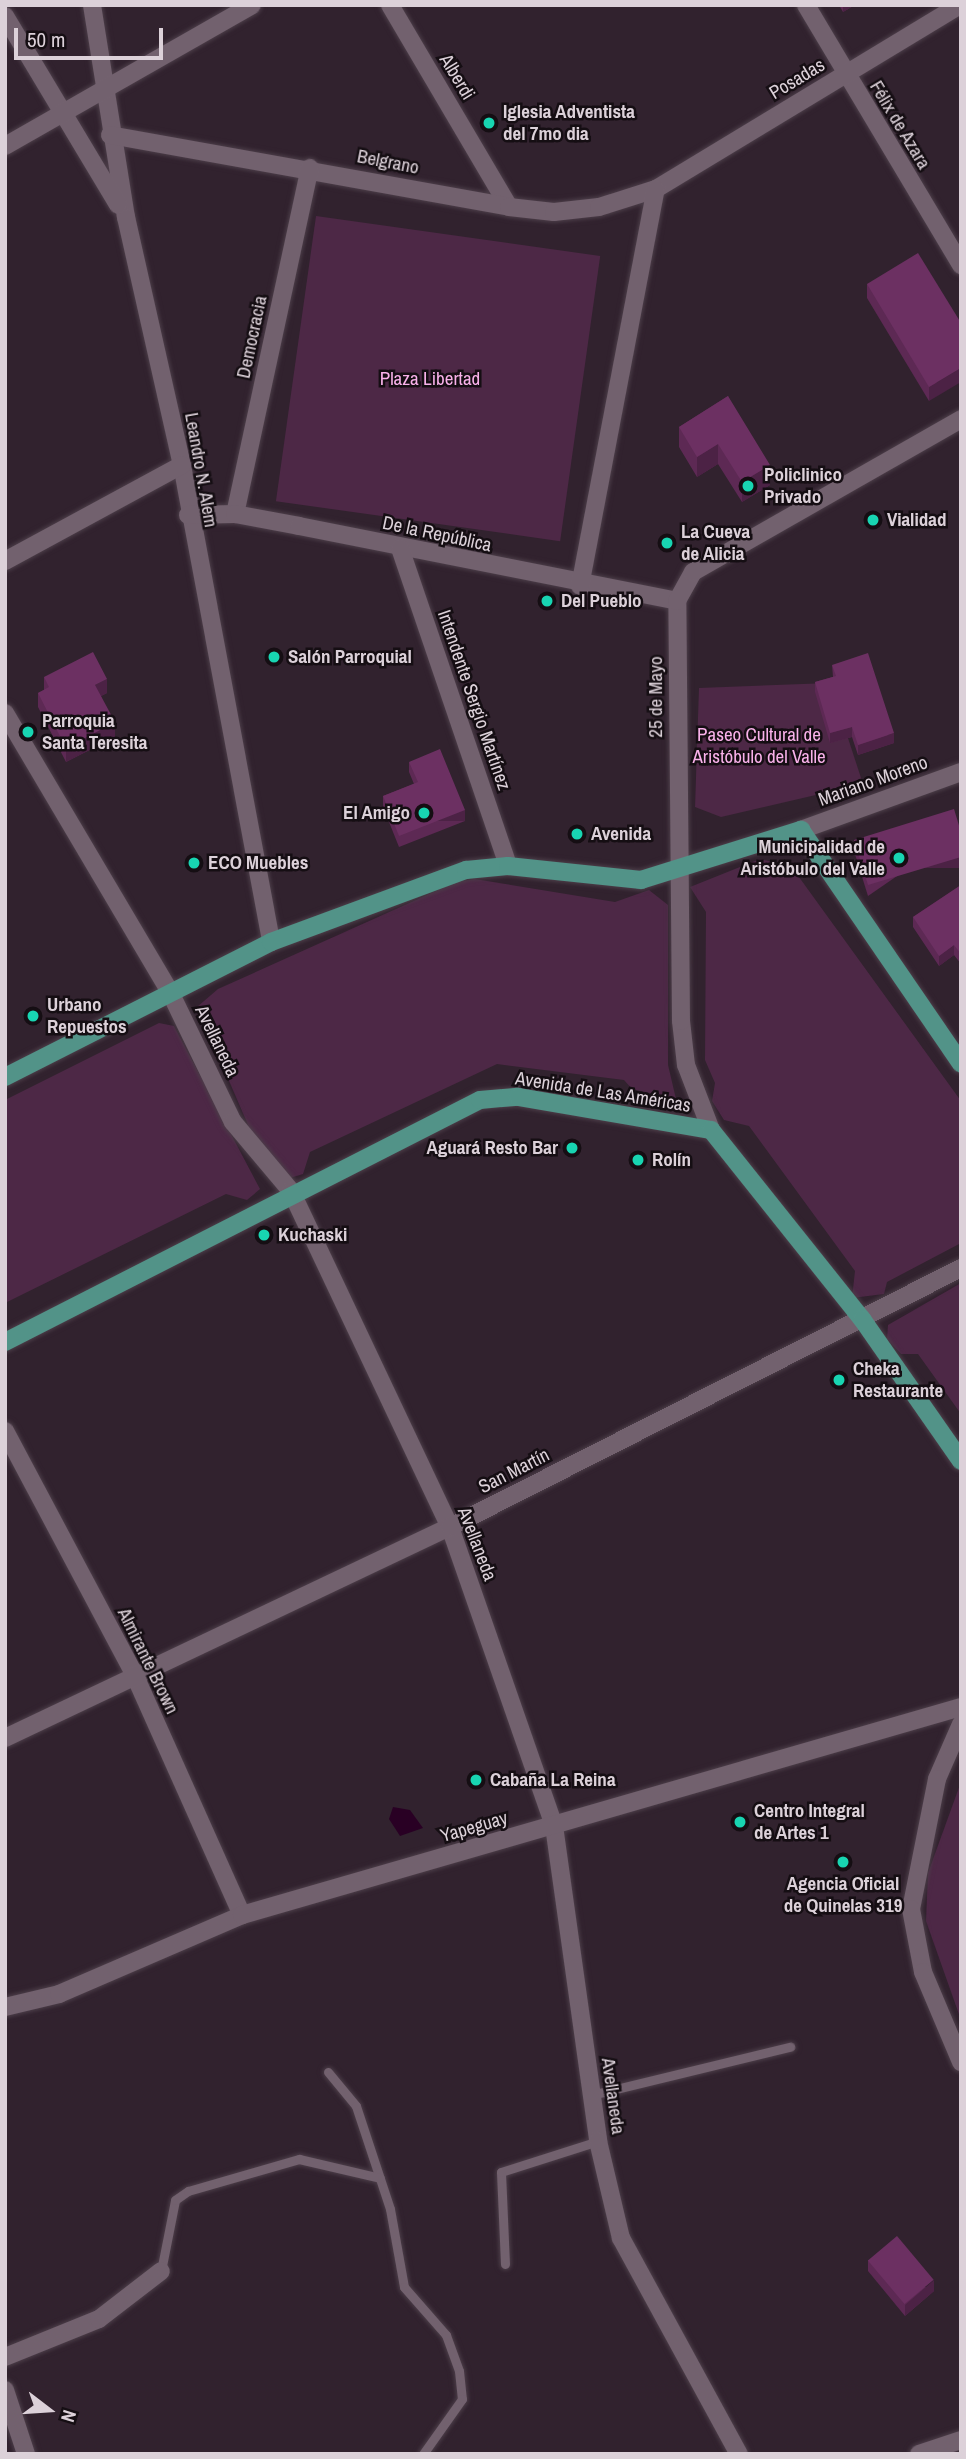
<!DOCTYPE html>
<html>
<head>
<meta charset="utf-8">
<style>
  body { margin:0 }
  #map { position:relative; width:966px; height:2459px; overflow:hidden; background:#31222e; font-family:"Archivo Narrow",sans-serif }
  div>[style] { position:absolute }
  .green>* { inset:0; background:#4d2846; transform-origin:0 0 }
  .water>* { inset:0; background:#290024 }
  .roads { filter:drop-shadow(0 0 2px #4c3e49) drop-shadow(0 0 2px #4c3e49) }
  .service>* { height:9px; margin:-4.5px; padding:0 4.5px; transform-origin:4.5px; border-radius:4.5px; background:#72616e }
  .minor>* { height:18px; margin:-9px; padding:0 9px; transform-origin:9px; border-radius:9px; background:#72616e }
  .secondary>* { height:18px; margin:-9px; padding:0 9px; transform-origin:9px; border-radius:9px; background:#72616e }
  .primary>* { height:18px; margin:-9px; padding:0 9px; transform-origin:9px; border-radius:9px; background:#529388 }
  .wall>* { inset:0; background:#5d2954 }
  .shaded-wall>* { inset:0; background:#4c2245; transform-origin:0 0 }
  .building>* { inset:0; background:#6c3062; transform-origin:0 0 }
  .dots>* { width:19px; height:19px; translate:-50% -50%; box-sizing:border-box; border:4px solid #150e13; border-radius:50% }
  span { translate:-50% -50%; white-space:nowrap; text-align:center; line-height:1.15; -webkit-text-stroke:5px #150e13; paint-order:stroke }
  .street-label { font-size:19px; color:#dcd1d9 }
  .poi-label { font-size:19px; color:#dcd1d9; font-weight:700 }
  .left { translate:0 -50%; text-align:left }
  .right { translate:-100% -50%; text-align:right }
  .park-label { font-size:19px; color:#f9b1ea }
  .frame { position:absolute; inset:0; border:7px solid #dcd1d9; pointer-events:none }
  .north { position:absolute; left:14px; top:2375px; width:70px; height:70px; -webkit-text-stroke:5px #150e13; paint-order:stroke; rotate:107deg; font-size:19px; font-weight:700; line-height:28px; text-align:center; color:#dcd1d9 }
  .north::after { content:''; display:block; margin:auto; width:24px; height:32px; background:#dcd1d9; clip-path:polygon(50% 0,100% 100%,50% 72%,0 100%) }
  .scale { position:absolute; left:14px; top:28px; width:149px; height:32px; box-sizing:border-box; border:4px solid #dcd1d9; border-top:0; padding-left:9px; font-size:21px; line-height:24px; white-space:nowrap; color:#dcd1d9; -webkit-text-stroke:5px #150e13; paint-order:stroke }
</style>
</head>
<body>
<div id="map">
  <div class="green">
    <i style="left:316px;top:216px;width:287px;height:288px;rotate:8deg"></i>
    <i style="clip-path:polygon(830px 683px,863px 784px,721px 817px,695px 807px,699px 688px)"></i>
    <i style="clip-path:polygon(760px 859px,791px 866px,961px 1101px,961px 1243px,887px 1282px,884px 1294px,852px 1298px,855px 1271px,749px 1126px,724px 1120px,712px 1101px,715px 1083px,705px 1060px,706px 912px,690px 887px)"></i>
    <i style="clip-path:polygon(475px 879px,615px 902px,649px 890px,668px 905px,668px 1065px,676px 1099px,632px 1089px,624px 1080px,497px 1064px,310px 1152px,303px 1174px,290px 1178px,265px 1164px,197px 1007px,218px 989px,456px 882px)"></i>
    <i style="clip-path:polygon(159px 1023px,174px 1026px,260px 1189px,247px 1200px,226px 1194px,5px 1303px,5px 1100px)"></i>
    <i style="clip-path:polygon(961px 1283px,961px 1414px,918px 1354px,901px 1354px,887px 1339px,888px 1325px)"></i>
    <i style="clip-path:polygon(961px 1782px,961px 2020px,926px 1921px,928px 1873px)"></i>
  </div>
  <div class="water">
    <i style="clip-path:polygon(393px 1807px,410px 1810px,423px 1828px,400px 1836px,389px 1819px)"></i>
  </div>
  <div class="roads">
    <div class="service">
      <i style="left:328px;top:2072px;width:44px;rotate:50.5deg"></i>
      <i style="left:356px;top:2106px;width:108px;rotate:71.7deg"></i>
      <i style="left:390px;top:2209px;width:79px;rotate:79.8deg"></i>
      <i style="left:404px;top:2287px;width:64px;rotate:48.8deg"></i>
      <i style="left:446px;top:2335px;width:38px;rotate:70deg"></i>
      <i style="left:459px;top:2371px;width:28px;rotate:84deg"></i>
      <i style="left:462px;top:2399px;width:67px;rotate:125.3deg"></i>
      <i style="left:591px;top:2095px;width:205px;rotate:-13.6deg"></i>
      <i style="left:505px;top:2264px;width:92px;rotate:-92.5deg"></i>
      <i style="left:501px;top:2172px;width:102px;rotate:-17.7deg"></i>
      <i style="left:161px;top:2271px;width:72px;rotate:-78.8deg"></i>
      <i style="left:175px;top:2200px;width:16px;rotate:-35deg"></i>
      <i style="left:188px;top:2191px;width:116px;rotate:-16.1deg"></i>
      <i style="left:299px;top:2159px;width:83px;rotate:13.2deg"></i>
    </div>
    <div class="minor">
      <i style="left:92px;top:5px;width:215px;rotate:80.9deg"></i>
      <i style="left:126px;top:217px;width:254px;rotate:77.3deg"></i>
      <i style="left:182px;top:465px;width:485px;rotate:79.4deg"></i>
      <i style="left:390px;top:5px;width:234px;rotate:59.5deg"></i>
      <i style="left:806px;top:5px;width:303px;rotate:59.2deg"></i>
      <i style="left:5px;top:16px;width:220px;rotate:59.1deg"></i>
      <i style="left:110px;top:135px;width:405px;rotate:10.2deg"></i>
      <i style="left:509px;top:207px;width:45px;rotate:6.3deg"></i>
      <i style="left:554px;top:212px;width:45px;rotate:-6.3deg"></i>
      <i style="left:599px;top:207px;width:60px;rotate:-17.5deg"></i>
      <i style="left:656px;top:189px;width:355px;rotate:-31.2deg"></i>
      <i style="left:5px;top:146px;width:284px;rotate:-29.7deg"></i>
      <i style="left:235px;top:514px;width:354px;rotate:-77.8deg"></i>
      <i style="left:188px;top:515px;width:47px;rotate:-1.2deg"></i>
      <i style="left:235px;top:514px;width:65px;rotate:10.6deg"></i>
      <i style="left:299px;top:526px;width:385px;rotate:11.2deg"></i>
      <i style="left:400px;top:548px;width:336px;rotate:71.2deg"></i>
      <i style="left:5px;top:561px;width:201px;rotate:-28.5deg"></i>
      <i style="left:580px;top:586px;width:404px;rotate:-79.2deg"></i>
      <i style="left:5px;top:713px;width:326px;rotate:59.4deg"></i>
      <i style="left:171px;top:994px;width:142px;rotate:64.2deg"></i>
      <i style="left:233px;top:1122px;width:90px;rotate:50deg"></i>
      <i style="left:291px;top:1191px;width:372px;rotate:64.7deg"></i>
      <i style="left:450px;top:1527px;width:317px;rotate:70.8deg"></i>
      <i style="left:554px;top:1826px;width:318px;rotate:82deg"></i>
      <i style="left:598px;top:2141px;width:100px;rotate:76.7deg"></i>
      <i style="left:621px;top:2238px;width:246px;rotate:61.4deg"></i>
      <i style="left:801px;top:830px;width:170px;rotate:-19.9deg"></i>
      <i style="left:711px;top:1130px;width:70px;rotate:-111deg"></i>
      <i style="left:686px;top:1065px;width:44px;rotate:-96.5deg"></i>
      <i style="left:681px;top:1021px;width:420px;rotate:-90.5deg"></i>
      <i style="left:677px;top:601px;width:33px;rotate:-61deg"></i>
      <i style="left:693px;top:572px;width:309px;rotate:-29.7deg"></i>
      <i style="left:5px;top:1431px;width:277px;rotate:62deg"></i>
      <i style="left:135px;top:1676px;width:262px;rotate:65.9deg"></i>
      <i style="left:5px;top:1738px;width:492px;rotate:-25.4deg"></i>
      <i style="left:450px;top:1527px;width:573px;rotate:-26.88deg"></i>
      <i style="left:5px;top:2007px;width:56px;rotate:-13.5deg"></i>
      <i style="left:59px;top:1994px;width:199px;rotate:-23.3deg"></i>
      <i style="left:242px;top:1915px;width:748px;rotate:-16.13deg"></i>
      <i style="left:5px;top:2357px;width:101px;rotate:-22deg"></i>
      <i style="left:99px;top:2319px;width:78px;rotate:-37.7deg"></i>
      <i style="left:5px;top:2390px;width:67px;rotate:71.8deg"></i>
      <i style="left:919px;top:2454px;width:44px;rotate:-18.4deg"></i>
    </div>
    <div class="secondary">
      <i style="left:961px;top:1724px;width:60px;rotate:113.6deg"></i>
      <i style="left:937px;top:1779px;width:133px;rotate:101.3deg"></i>
      <i style="left:911px;top:1909px;width:64px;rotate:79.2deg"></i>
      <i style="left:923px;top:1972px;width:98px;rotate:67.1deg"></i>
    </div>
    <div class="primary">
      <i style="left:5px;top:1077px;width:298px;rotate:-26.9deg"></i>
      <i style="left:271px;top:942px;width:208px;rotate:-20.3deg"></i>
      <i style="left:466px;top:870px;width:42px;rotate:-5.4deg"></i>
      <i style="left:508px;top:866px;width:134px;rotate:6deg"></i>
      <i style="left:641px;top:880px;width:168px;rotate:-17.4deg"></i>
      <i style="left:801px;top:830px;width:283px;rotate:55.6deg"></i>
      <i style="left:5px;top:1342px;width:533px;rotate:-27deg"></i>
      <i style="left:480px;top:1100px;width:38px;rotate:-5deg"></i>
      <i style="left:518px;top:1097px;width:196px;rotate:9.7deg"></i>
      <i style="left:711px;top:1130px;width:242px;rotate:51.4deg"></i>
      <i style="left:862px;top:1319px;width:173px;rotate:55.1deg"></i>
    </div>
  </div>
  <div class="wall">
    <i style="clip-path:polygon(839px 5px,855px 5px,843px 12px)"></i>
    <i style="clip-path:polygon(867px 284px,961px 323px,929px 401px,867px 298px)"></i>
    <i style="clip-path:polygon(728px 396px,770px 485px,742px 502px,718px 464px,697px 477px,679px 447px,679px 427px)"></i>
    <i style="clip-path:polygon(832px 665px,894px 743px,858px 755px,852px 737px,830px 743px,815px 692px,815px 682px,833px 677px)"></i>
    <i style="clip-path:polygon(44px 677px,107px 693px,101px 696px,115px 737px,66px 762px,38px 707px,38px 693px,44px 690px)"></i>
    <i style="clip-path:polygon(409px 762px,465px 821px,399px 847px,383px 807px,383px 796px,414px 784px,409px 772px)"></i>
    <i style="clip-path:polygon(961px 832px,868px 896px,854px 851px,854px 840px)"></i>
    <i style="clip-path:polygon(961px 885px,961px 964px,954px 955px,939px 966px,913px 927px,913px 917px)"></i>
    <i style="clip-path:polygon(868px 2260px,934px 2291px,905px 2316px,868px 2271px)"></i>
  </div>
  <div class="shaded-wall">
    <i style="clip-path:polygon(843px 5px,855px 5px,843px 12px)"></i>
    <i style="clip-path:polygon(961px 368px,961px 382px,929px 401px,929px 387px)"></i>
    <i style="clip-path:polygon(718px 444px,718px 464px,697px 477px,697px 457px)"></i>
    <i style="clip-path:polygon(770px 465px,770px 485px,742px 502px,742px 482px)"></i>
    <i style="clip-path:polygon(107px 679px,107px 693px,95px 699px,95px 685px)"></i>
    <i style="clip-path:polygon(115px 722px,115px 737px,66px 762px,66px 748px)"></i>
    <i style="clip-path:polygon(852px 727px,852px 737px,830px 743px,830px 733px)"></i>
    <i style="clip-path:polygon(894px 733px,894px 743px,858px 755px,858px 745px)"></i>
    <i style="left:465px;top:810px;width:11px;height:71px;rotate:90deg"></i>
    <i style="left:961px;top:857px;width:11px;height:97px;rotate:90deg"></i>
    <i style="clip-path:polygon(954px 945px,954px 955px,939px 966px,939px 956px)"></i>
    <i style="clip-path:polygon(934px 2280px,934px 2291px,905px 2316px,905px 2305px)"></i>
  </div>
  <div class="building">
    <i style="clip-path:polygon(918px 253px,961px 323px,961px 368px,929px 387px,867px 284px)"></i>
    <i style="clip-path:polygon(728px 396px,770px 465px,742px 482px,718px 444px,697px 457px,679px 427px)"></i>
    <i style="clip-path:polygon(93px 652px,107px 679px,95px 685px,115px 722px,66px 748px,38px 693px,49px 687px,44px 677px)"></i>
    <i style="clip-path:polygon(868px 653px,894px 733px,858px 745px,852px 727px,830px 733px,815px 682px,836px 676px,832px 665px)"></i>
    <i style="clip-path:polygon(440px 749px,465px 810px,399px 836px,383px 796px,418px 782px,409px 762px)"></i>
    <i style="clip-path:polygon(954px 809px,961px 832px,961px 857px,868px 885px,854px 840px)"></i>
    <i style="clip-path:polygon(961px 885px,961px 954px,954px 945px,939px 956px,913px 917px)"></i>
    <i style="left:897px;top:2236px;width:57px;height:38px;rotate:50deg"></i>
  </div>
  <div class="dots">
    <i style="left:489px;top:123px;background:#18d5b2"></i>
    <i style="left:748px;top:486px;background:#18d5b2"></i>
    <i style="left:873px;top:520px;background:#18d5b2"></i>
    <i style="left:667px;top:543px;background:#18d5b2"></i>
    <i style="left:547px;top:601px;background:#18d5b2"></i>
    <i style="left:274px;top:657px;background:#18d5b2"></i>
    <i style="left:28px;top:732px;background:#18d5b2"></i>
    <i style="left:424px;top:813px;background:#18d5b2"></i>
    <i style="left:577px;top:834px;background:#18d5b2"></i>
    <i style="left:899px;top:858px;background:#18d5b2"></i>
    <i style="left:194px;top:863px;background:#18d5b2"></i>
    <i style="left:33px;top:1016px;background:#18d5b2"></i>
    <i style="left:572px;top:1148px;background:#18d5b2"></i>
    <i style="left:638px;top:1160px;background:#18d5b2"></i>
    <i style="left:264px;top:1235px;background:#18d5b2"></i>
    <i style="left:839px;top:1380px;background:#18d5b2"></i>
    <i style="left:476px;top:1780px;background:#18d5b2"></i>
    <i style="left:740px;top:1822px;background:#18d5b2"></i>
    <i style="left:843px;top:1862px;background:#18d5b2"></i>
  </div>
  <div class="street-label">
    <span style="left:457px;top:77px;rotate:59deg">Alberdi</span>
    <span style="left:797px;top:79px;rotate:-31deg">Posadas</span>
    <span style="left:900px;top:125px;rotate:59deg">Félix de Azara</span>
    <span style="left:388px;top:162px;rotate:11deg">Belgrano</span>
    <span style="left:252px;top:337px;rotate:-78deg">Democracia</span>
    <span style="left:201px;top:470px;rotate:80deg">Leandro N. Alem</span>
    <span style="left:437px;top:534px;rotate:12deg">De la República</span>
    <span style="left:656px;top:697px;rotate:-90deg">25 de Mayo</span>
    <span style="left:474px;top:700px;rotate:71deg">Intendente Sergio Martínez</span>
    <span style="left:873px;top:781px;rotate:-20deg">Mariano Moreno</span>
    <span style="left:217px;top:1041px;rotate:64deg">Avellaneda</span>
    <span style="left:603px;top:1092px;rotate:9deg">Avenida de Las Américas</span>
    <span style="left:514px;top:1471px;rotate:-27deg">San Martín</span>
    <span style="left:477px;top:1544px;rotate:69deg">Avellaneda</span>
    <span style="left:148px;top:1661px;rotate:64deg">Almirante Brown</span>
    <span style="left:474px;top:1827px;rotate:-16deg">Yapeguay</span>
    <span style="left:613px;top:2096px;rotate:82deg">Avellaneda</span>
  </div>
  <div class="poi-label">
    <span class="left" style="left:503px;top:123px">Iglesia Adventista<br>del 7mo dia</span>
    <span class="left" style="left:764px;top:486px">Policlinico<br>Privado</span>
    <span class="left" style="left:887px;top:520px">Vialidad</span>
    <span class="left" style="left:681px;top:543px">La Cueva<br>de Alicia</span>
    <span class="left" style="left:561px;top:601px">Del Pueblo</span>
    <span class="left" style="left:288px;top:657px">Salón Parroquial</span>
    <span class="left" style="left:42px;top:732px">Parroquia<br>Santa Teresita</span>
    <span class="right" style="left:410px;top:813px">El Amigo</span>
    <span class="left" style="left:591px;top:834px">Avenida</span>
    <span class="right" style="left:885px;top:858px">Municipalidad de<br>Aristóbulo del Valle</span>
    <span class="left" style="left:208px;top:863px">ECO Muebles</span>
    <span class="left" style="left:47px;top:1016px">Urbano<br>Repuestos</span>
    <span class="right" style="left:558px;top:1148px">Aguará Resto Bar</span>
    <span class="left" style="left:652px;top:1160px">Rolín</span>
    <span class="left" style="left:278px;top:1235px">Kuchaski</span>
    <span class="left" style="left:853px;top:1380px">Cheka<br>Restaurante</span>
    <span class="left" style="left:490px;top:1780px">Cabaña La Reina</span>
    <span class="left" style="left:754px;top:1822px">Centro Integral<br>de Artes 1</span>
    <span style="left:843px;top:1895px">Agencia Oficial<br>de Quinelas 319</span>
  </div>
  <div class="park-label">
    <span style="left:430px;top:379px">Plaza Libertad</span>
    <span style="left:759px;top:746px">Paseo Cultural de<br>Aristóbulo del Valle</span>
  </div>
  <div class="frame"></div>
  <div class="north">N</div>
  <div class="scale">50 m</div>
</div>
</body>
</html>
